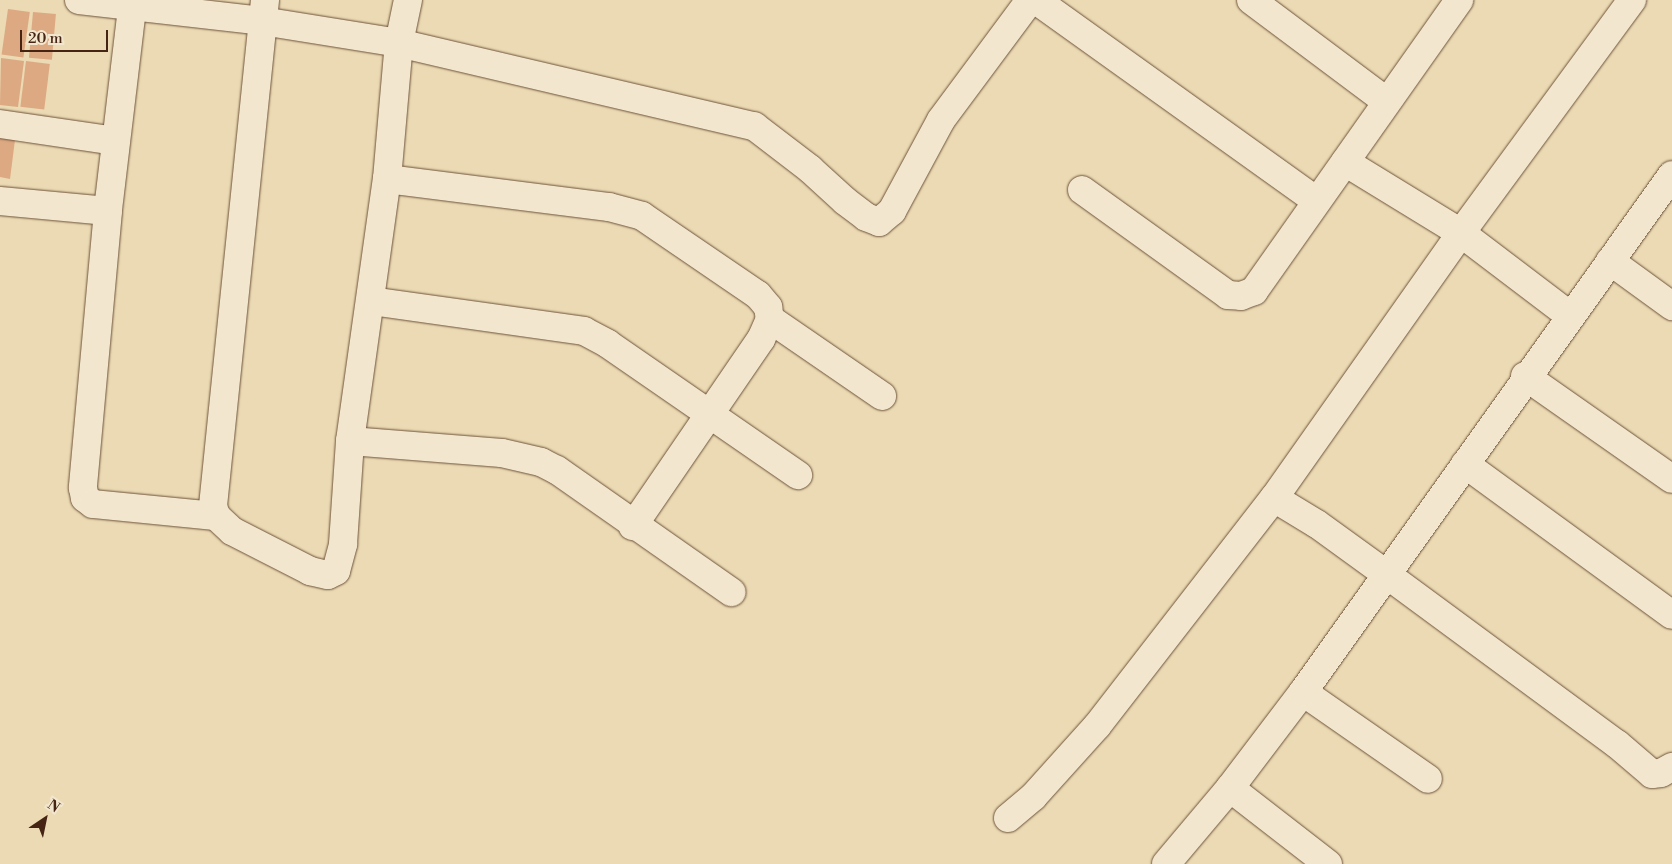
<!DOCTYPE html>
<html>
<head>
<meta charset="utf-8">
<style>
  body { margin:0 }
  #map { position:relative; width:1672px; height:864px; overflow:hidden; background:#ebdab3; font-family:"Libre Bodoni",serif }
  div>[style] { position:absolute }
  .building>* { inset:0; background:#dca982; transform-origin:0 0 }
  .roads { filter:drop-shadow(0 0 1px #6e523b) drop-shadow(0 0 1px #6e523b) }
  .minor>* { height:28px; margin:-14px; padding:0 14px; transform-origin:14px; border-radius:14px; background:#f2e7ce }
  span { translate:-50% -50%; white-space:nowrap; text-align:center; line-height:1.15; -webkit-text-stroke:4px #f2e7ce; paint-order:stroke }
  .north { position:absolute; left:20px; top:794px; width:50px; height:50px; -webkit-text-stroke:4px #f2e7ce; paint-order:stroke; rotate:34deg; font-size:14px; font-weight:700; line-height:20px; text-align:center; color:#452413 }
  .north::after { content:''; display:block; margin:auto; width:18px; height:22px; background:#452413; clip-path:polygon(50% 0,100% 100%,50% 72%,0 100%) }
  .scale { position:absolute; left:20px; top:30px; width:88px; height:22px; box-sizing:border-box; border:2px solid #452413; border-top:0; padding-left:6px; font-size:15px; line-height:18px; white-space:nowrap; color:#452413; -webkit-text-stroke:4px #f2e7ce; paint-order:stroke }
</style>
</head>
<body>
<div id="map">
  <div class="building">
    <i style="left:8px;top:9px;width:22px;height:46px;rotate:8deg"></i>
    <i style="left:33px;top:12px;width:23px;height:46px;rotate:5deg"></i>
    <i style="clip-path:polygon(1px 58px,24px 61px,18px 107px,0 105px)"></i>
    <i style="left:26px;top:61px;width:24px;height:46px;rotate:7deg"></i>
    <i style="clip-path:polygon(0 130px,16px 132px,10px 179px,0 177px)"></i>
  </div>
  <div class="roads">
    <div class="minor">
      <i style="left:79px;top:0;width:184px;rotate:6.5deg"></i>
      <i style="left:262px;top:21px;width:139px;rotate:9.1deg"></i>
      <i style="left:399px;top:43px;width:365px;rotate:13.2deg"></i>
      <i style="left:754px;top:126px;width:71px;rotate:37.5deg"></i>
      <i style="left:810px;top:169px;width:47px;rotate:42.4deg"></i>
      <i style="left:845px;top:201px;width:26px;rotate:37deg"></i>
      <i style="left:866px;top:217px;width:14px;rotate:21deg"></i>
      <i style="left:879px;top:222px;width:17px;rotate:-40deg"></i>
      <i style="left:892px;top:211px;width:103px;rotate:-61.7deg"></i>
      <i style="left:941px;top:120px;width:149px;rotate:-53.4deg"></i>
      <i style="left:133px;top:0;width:212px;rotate:96.8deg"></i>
      <i style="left:108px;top:211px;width:278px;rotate:95.2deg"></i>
      <i style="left:83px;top:488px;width:10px;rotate:79deg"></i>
      <i style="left:85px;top:498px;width:10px;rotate:37deg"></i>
      <i style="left:93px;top:504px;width:124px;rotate:5.6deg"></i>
      <i style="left:265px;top:0;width:509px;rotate:95.87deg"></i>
      <i style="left:213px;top:506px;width:10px;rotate:73deg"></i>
      <i style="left:216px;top:516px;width:22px;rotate:43deg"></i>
      <i style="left:232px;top:531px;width:88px;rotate:27.1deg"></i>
      <i style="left:310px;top:571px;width:18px;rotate:13deg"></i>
      <i style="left:328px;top:575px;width:9px;rotate:-27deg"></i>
      <i style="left:336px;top:571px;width:28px;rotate:-75deg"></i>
      <i style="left:343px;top:544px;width:103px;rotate:-86.1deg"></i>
      <i style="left:350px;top:441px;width:265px;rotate:-82deg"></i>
      <i style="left:387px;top:179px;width:137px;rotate:-85deg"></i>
      <i style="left:399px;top:43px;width:44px;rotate:-78.2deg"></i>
      <i style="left:1036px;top:0;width:345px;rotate:35.6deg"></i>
      <i style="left:1251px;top:0;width:169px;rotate:36.8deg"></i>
      <i style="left:1632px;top:0;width:289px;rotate:126.3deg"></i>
      <i style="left:1461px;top:233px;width:324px;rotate:125.2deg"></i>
      <i style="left:1274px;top:498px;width:50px;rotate:31.2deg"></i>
      <i style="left:1317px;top:524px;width:85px;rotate:35.9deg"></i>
      <i style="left:1386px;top:574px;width:287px;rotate:36.4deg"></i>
      <i style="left:1617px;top:744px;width:46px;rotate:40.6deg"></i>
      <i style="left:1652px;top:774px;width:9px;rotate:-6deg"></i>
      <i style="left:1661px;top:773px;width:13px;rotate:-29deg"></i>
      <i style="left:0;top:124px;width:116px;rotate:8.4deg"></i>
      <i style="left:1345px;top:162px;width:136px;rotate:31.5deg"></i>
      <i style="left:1461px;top:233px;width:136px;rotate:37.2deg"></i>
      <i style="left:387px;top:179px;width:224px;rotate:7.2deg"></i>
      <i style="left:609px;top:207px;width:34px;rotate:15deg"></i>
      <i style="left:642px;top:216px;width:140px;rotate:34.3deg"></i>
      <i style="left:758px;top:295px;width:16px;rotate:50deg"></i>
      <i style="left:768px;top:307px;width:12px;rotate:81deg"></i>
      <i style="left:770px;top:319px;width:22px;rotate:114deg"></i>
      <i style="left:761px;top:339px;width:227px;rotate:124.4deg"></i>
      <i style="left:1082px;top:190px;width:180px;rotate:35.7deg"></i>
      <i style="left:1228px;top:295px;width:13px;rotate:4deg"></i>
      <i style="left:1241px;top:296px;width:14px;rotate:-21deg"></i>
      <i style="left:1254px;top:291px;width:356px;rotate:-54.8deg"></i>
      <i style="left:0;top:201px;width:108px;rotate:5.3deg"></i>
      <i style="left:1610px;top:261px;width:77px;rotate:36deg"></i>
      <i style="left:371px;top:301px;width:215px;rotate:8deg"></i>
      <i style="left:584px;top:331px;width:27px;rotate:28deg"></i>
      <i style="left:608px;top:344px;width:231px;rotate:34.6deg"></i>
      <i style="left:770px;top:319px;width:136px;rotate:34.5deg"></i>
      <i style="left:1525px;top:376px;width:179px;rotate:35deg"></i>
      <i style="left:350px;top:441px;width:152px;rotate:4.5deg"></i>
      <i style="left:502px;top:453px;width:40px;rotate:13deg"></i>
      <i style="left:541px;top:462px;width:18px;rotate:27deg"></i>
      <i style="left:557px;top:470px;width:213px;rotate:35deg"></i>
      <i style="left:1465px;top:464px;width:256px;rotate:36.1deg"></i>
      <i style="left:1303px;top:692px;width:152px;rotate:34.8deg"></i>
      <i style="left:1230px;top:788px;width:124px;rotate:37.8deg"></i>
      <i style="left:1008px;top:818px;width:33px;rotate:-40deg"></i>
      <i style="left:1033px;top:797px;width:96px;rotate:-48deg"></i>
      <i style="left:1097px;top:726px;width:289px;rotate:-52.2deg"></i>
      <i style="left:1166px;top:864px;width:99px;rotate:-49.9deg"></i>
      <i style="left:1230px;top:788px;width:121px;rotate:-52.8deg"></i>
      <i style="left:1303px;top:692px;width:635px;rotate:-54.48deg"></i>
    </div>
  </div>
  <div class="north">N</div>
  <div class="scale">20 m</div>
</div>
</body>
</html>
